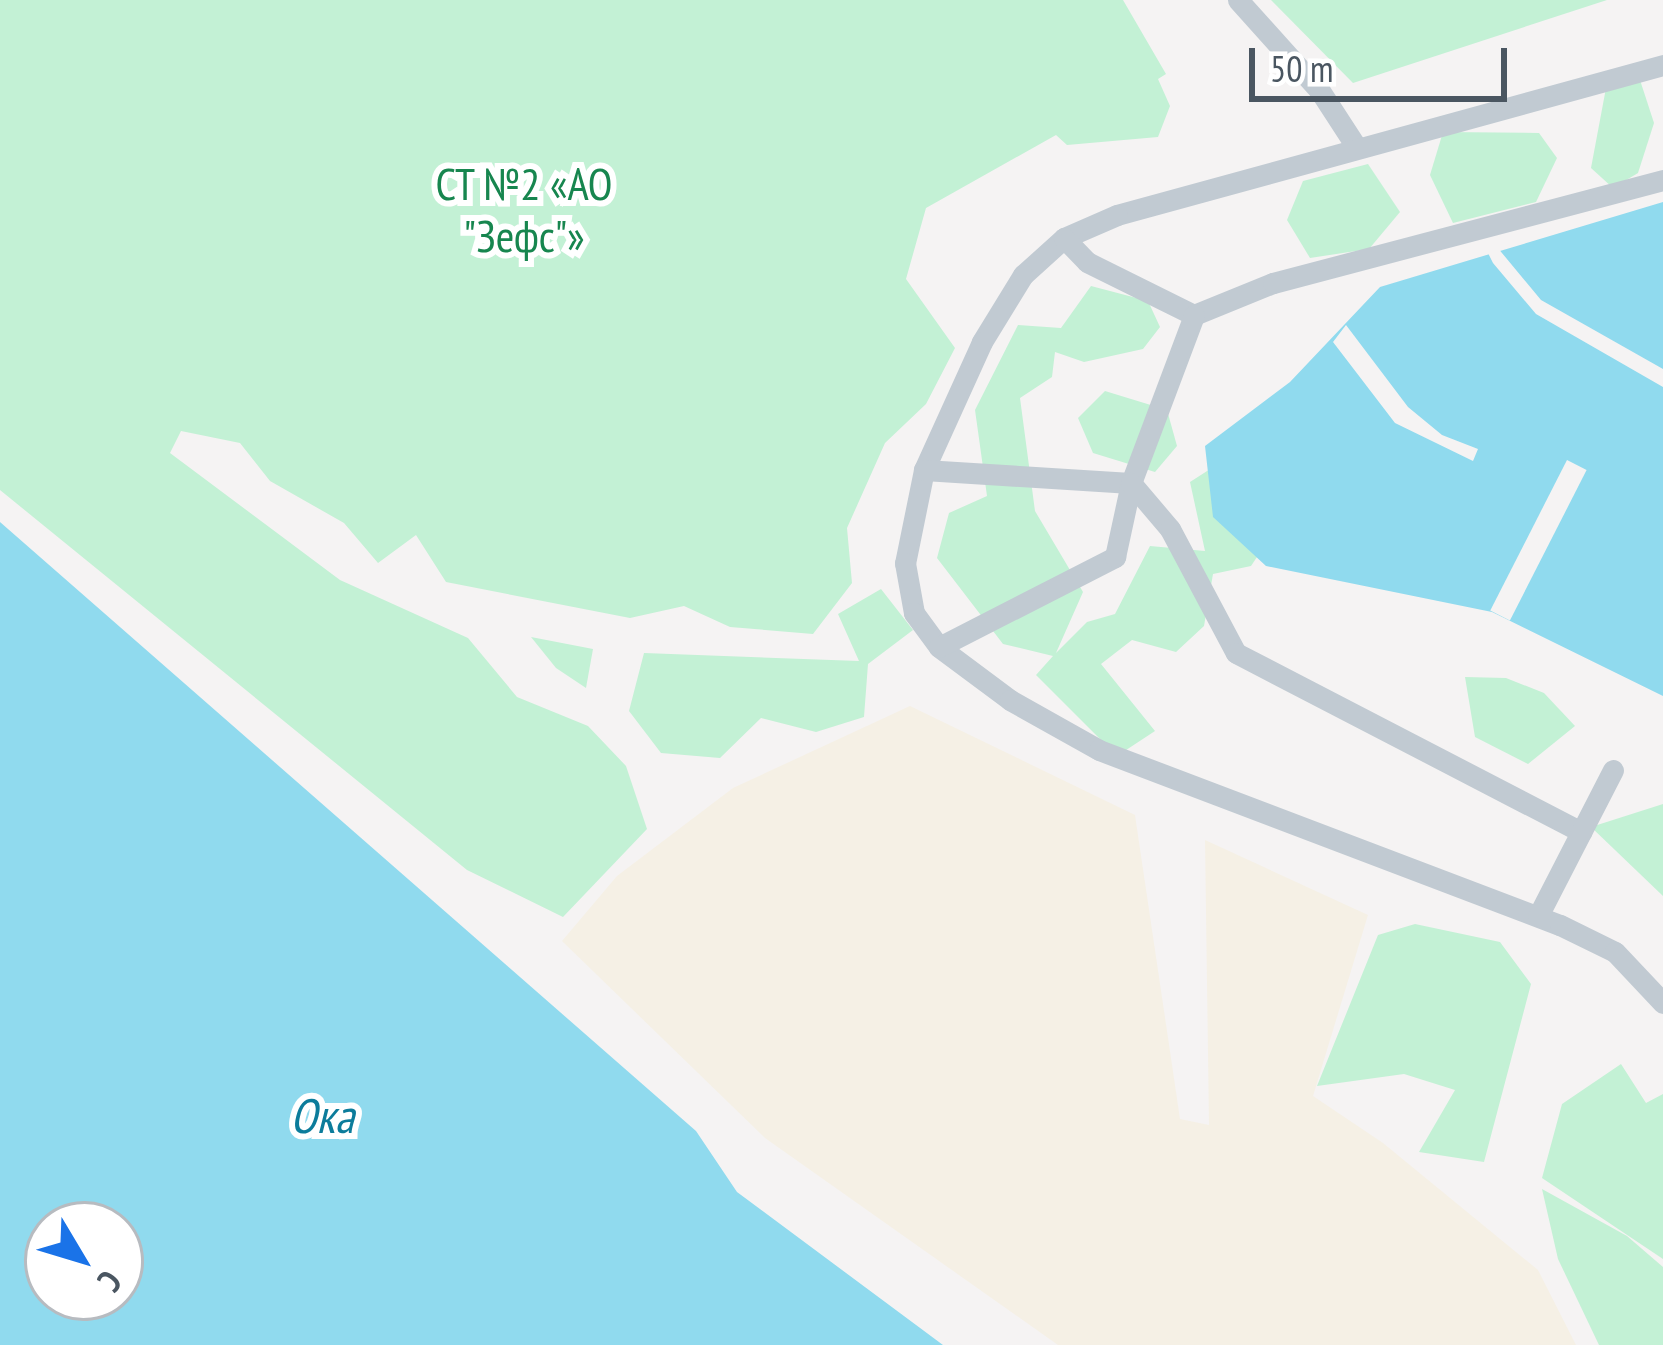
<!DOCTYPE html>
<html>
<head>
<meta charset="utf-8">
<style>
  body { margin:0 }
  #map { position:relative; width:1663px; height:1345px; overflow:hidden; background:#f5f3f3; font-family:"PT Sans Narrow",sans-serif }
  div>[style] { position:absolute }
  .green>* { inset:0; background:#c3f1d5 }
  .sand>* { inset:0; background:#f5f0e5 }
  .water>* { inset:0; background:#90daee }
  .pier>* { inset:0; background:#f5f3f3; transform-origin:0 0 }
  .lane>* { height:21px; margin:-10.5px; padding:0 10.5px; transform-origin:10.5px; border-radius:10.5px; background:#c1cad2 }
  span { translate:-50% -50%; white-space:nowrap; text-align:center; line-height:1.15; -webkit-text-stroke:12px #fff; paint-order:stroke }
  .park-label { font-size:45px; color:#17864f }
  .water-label { font-size:48px; color:#0c7c9b; font-style:italic }
  .north { position:absolute; left:24px; top:1201px; width:120px; height:120px; box-sizing:border-box; background:#fff; border:3px solid #b7bbc0; border-radius:50%; rotate:128deg; font-size:33px; font-weight:700; line-height:48px; text-align:center; color:#4a5661 }
  .north::after { content:''; display:block; margin:auto; width:42px; height:54px; background:#1a73e8; clip-path:polygon(50% 0,100% 100%,50% 72%,0 100%) }
  .scale { position:absolute; left:1249px; top:48px; width:258px; height:54px; box-sizing:border-box; border:6px solid #4a5661; border-top:0; padding-left:15px; font-size:36px; line-height:42px; white-space:nowrap; color:#4a5661; -webkit-text-stroke:9px #fff; paint-order:stroke }
</style>
</head>
<body>
<div id="map">
  <div class="green">
    <i style="clip-path:polygon(0 0,1123px 0,1166px 74px,1158px 79px,1170px 106px,1158px 137px,1067px 145px,1056px 135px,926px 208px,906px 279px,955px 348px,926px 404px,885px 443px,847px 528px,852px 583px,813px 634px,730px 627px,684px 606px,630px 618px,446px 582px,416px 535px,378px 563px,344px 523px,270px 481px,240px 443px,181px 431px,170px 453px,340px 580px,468px 638px,517px 697px,588px 726px,626px 766px,647px 829px,563px 917px,467px 870px,0 490px)"></i>
    <i style="clip-path:polygon(1271px 0,1607px 0,1353px 83px)"></i>
    <i style="clip-path:polygon(1640px 80px,1654px 123px,1638px 173px,1613px 188px,1591px 168px,1606px 88px)"></i>
    <i style="clip-path:polygon(1443px 132px,1539px 133px,1557px 158px,1536px 202px,1453px 223px,1430px 175px)"></i>
    <i style="clip-path:polygon(1368px 164px,1400px 212px,1369px 249px,1310px 258px,1287px 220px,1303px 181px)"></i>
    <i style="clip-path:polygon(1091px 286px,1148px 301px,1160px 327px,1143px 349px,1084px 362px,1055px 352px,1052px 377px,1020px 398px,1035px 511px,1083px 592px,1056px 653px,1087px 622px,1115px 614px,1150px 546px,1205px 551px,1190px 482px,1218px 464px,1275px 530px,1251px 566px,1213px 574px,1204px 626px,1176px 652px,1132px 640px,1101px 664px,1155px 731px,1117px 756px,1036px 675px,1053px 656px,1003px 644px,937px 558px,949px 513px,987px 496px,975px 410px,1018px 325px,1061px 328px)"></i>
    <i style="clip-path:polygon(1105px 391px,1167px 410px,1177px 446px,1155px 472px,1093px 453px,1078px 418px)"></i>
    <i style="clip-path:polygon(881px 589px,913px 630px,868px 664px,864px 717px,816px 732px,761px 718px,720px 758px,661px 753px,629px 711px,644px 653px,859px 661px,838px 614px)"></i>
    <i style="clip-path:polygon(531px 637px,593px 649px,586px 688px,556px 668px)"></i>
    <i style="clip-path:polygon(1465px 677px,1506px 678px,1544px 693px,1575px 726px,1528px 764px,1475px 737px)"></i>
    <i style="clip-path:polygon(1663px 804px,1663px 896px,1591px 827px)"></i>
    <i style="clip-path:polygon(1415px 924px,1500px 942px,1531px 984px,1484px 1162px,1419px 1152px,1455px 1090px,1404px 1074px,1317px 1086px,1378px 935px)"></i>
    <i style="clip-path:polygon(1621px 1064px,1646px 1103px,1663px 1094px,1663px 1259px,1542px 1178px,1562px 1104px)"></i>
    <i style="clip-path:polygon(1542px 1189px,1627px 1236px,1663px 1267px,1663px 1345px,1599px 1345px,1558px 1259px)"></i>
  </div>
  <div class="sand">
    <i style="clip-path:polygon(910px 706px,1135px 815px,1180px 1119px,1209px 1125px,1205px 840px,1368px 915px,1313px 1096px,1383px 1143px,1538px 1270px,1576px 1345px,1058px 1345px,765px 1138px,562px 941px,617px 876px,733px 788px)"></i>
  </div>
  <div class="water">
    <i style="clip-path:polygon(1663px 202px,1663px 696px,1492px 612px,1266px 566px,1213px 517px,1205px 446px,1290px 382px,1380px 287px)"></i>
    <i style="clip-path:polygon(evenodd,0 522px,696px 1131px,737px 1192px,943px 1345px,0 1345px,0 522px,120px 1225px,120px 1297px,48px 1297px,48px 1225px,120px 1225px)"></i>
  </div>
  <div class="pier">
    <i style="clip-path:polygon(1497px 247px,1541px 300px,1663px 369px,1663px 387px,1536px 314px,1493px 263px,1487px 251px)"></i>
    <i style="clip-path:polygon(1346px 325px,1408px 407px,1442px 435px,1478px 449px,1473px 461px,1395px 423px,1333px 342px)"></i>
    <i style="left:1567px;top:460px;width:22px;height:169px;rotate:27deg"></i>
  </div>
  <div class="lane">
    <i style="left:1238px;top:0;width:122px;rotate:48deg"></i>
    <i style="left:1320px;top:91px;width:68px;rotate:57deg"></i>
    <i style="left:1663px;top:65px;width:566px;rotate:164.64deg"></i>
    <i style="left:1117px;top:215px;width:58px;rotate:156.5deg"></i>
    <i style="left:1064px;top:238px;width:55px;rotate:137.9deg"></i>
    <i style="left:1023px;top:275px;width:79px;rotate:121.5deg"></i>
    <i style="left:982px;top:342px;width:141px;rotate:114.4deg"></i>
    <i style="left:924px;top:470px;width:95px;rotate:101.5deg"></i>
    <i style="left:905px;top:563px;width:51px;rotate:79.8deg"></i>
    <i style="left:914px;top:613px;width:42px;rotate:53.7deg"></i>
    <i style="left:939px;top:647px;width:89px;rotate:36.7deg"></i>
    <i style="left:1010px;top:700px;width:102px;rotate:29.3deg"></i>
    <i style="left:1099px;top:750px;width:493px;rotate:20.8deg"></i>
    <i style="left:1560px;top:925px;width:61px;rotate:26.1deg"></i>
    <i style="left:1615px;top:952px;width:70px;rotate:46.7deg"></i>
    <i style="left:1064px;top:238px;width:33px;rotate:46deg"></i>
    <i style="left:1087px;top:262px;width:119px;rotate:26.4deg"></i>
    <i style="left:1194px;top:315px;width:85px;rotate:-22.1deg"></i>
    <i style="left:1273px;top:283px;width:403px;rotate:-14.8deg"></i>
    <i style="left:924px;top:470px;width:207px;rotate:3.6deg"></i>
    <i style="left:1131px;top:483px;width:179px;rotate:-69.4deg"></i>
    <i style="left:939px;top:647px;width:198px;rotate:-27.1deg"></i>
    <i style="left:1115px;top:557px;width:76px;rotate:-77.8deg"></i>
    <i style="left:1131px;top:483px;width:60px;rotate:49.7deg"></i>
    <i style="left:1170px;top:529px;width:140px;rotate:62deg"></i>
    <i style="left:1236px;top:653px;width:389px;rotate:27.4deg"></i>
    <i style="left:1538px;top:916px;width:164px;rotate:-62.8deg"></i>
  </div>
  <div class="park-label">
    <span style="left:524px;top:210px">СТ №2 «АО<br>"Зефс"»</span>
  </div>
  <div class="water-label">
    <span style="left:322px;top:1116px">Ока</span>
  </div>
  <div class="north">С</div>
  <div class="scale">50 m</div>
</div>
</body>
</html>
